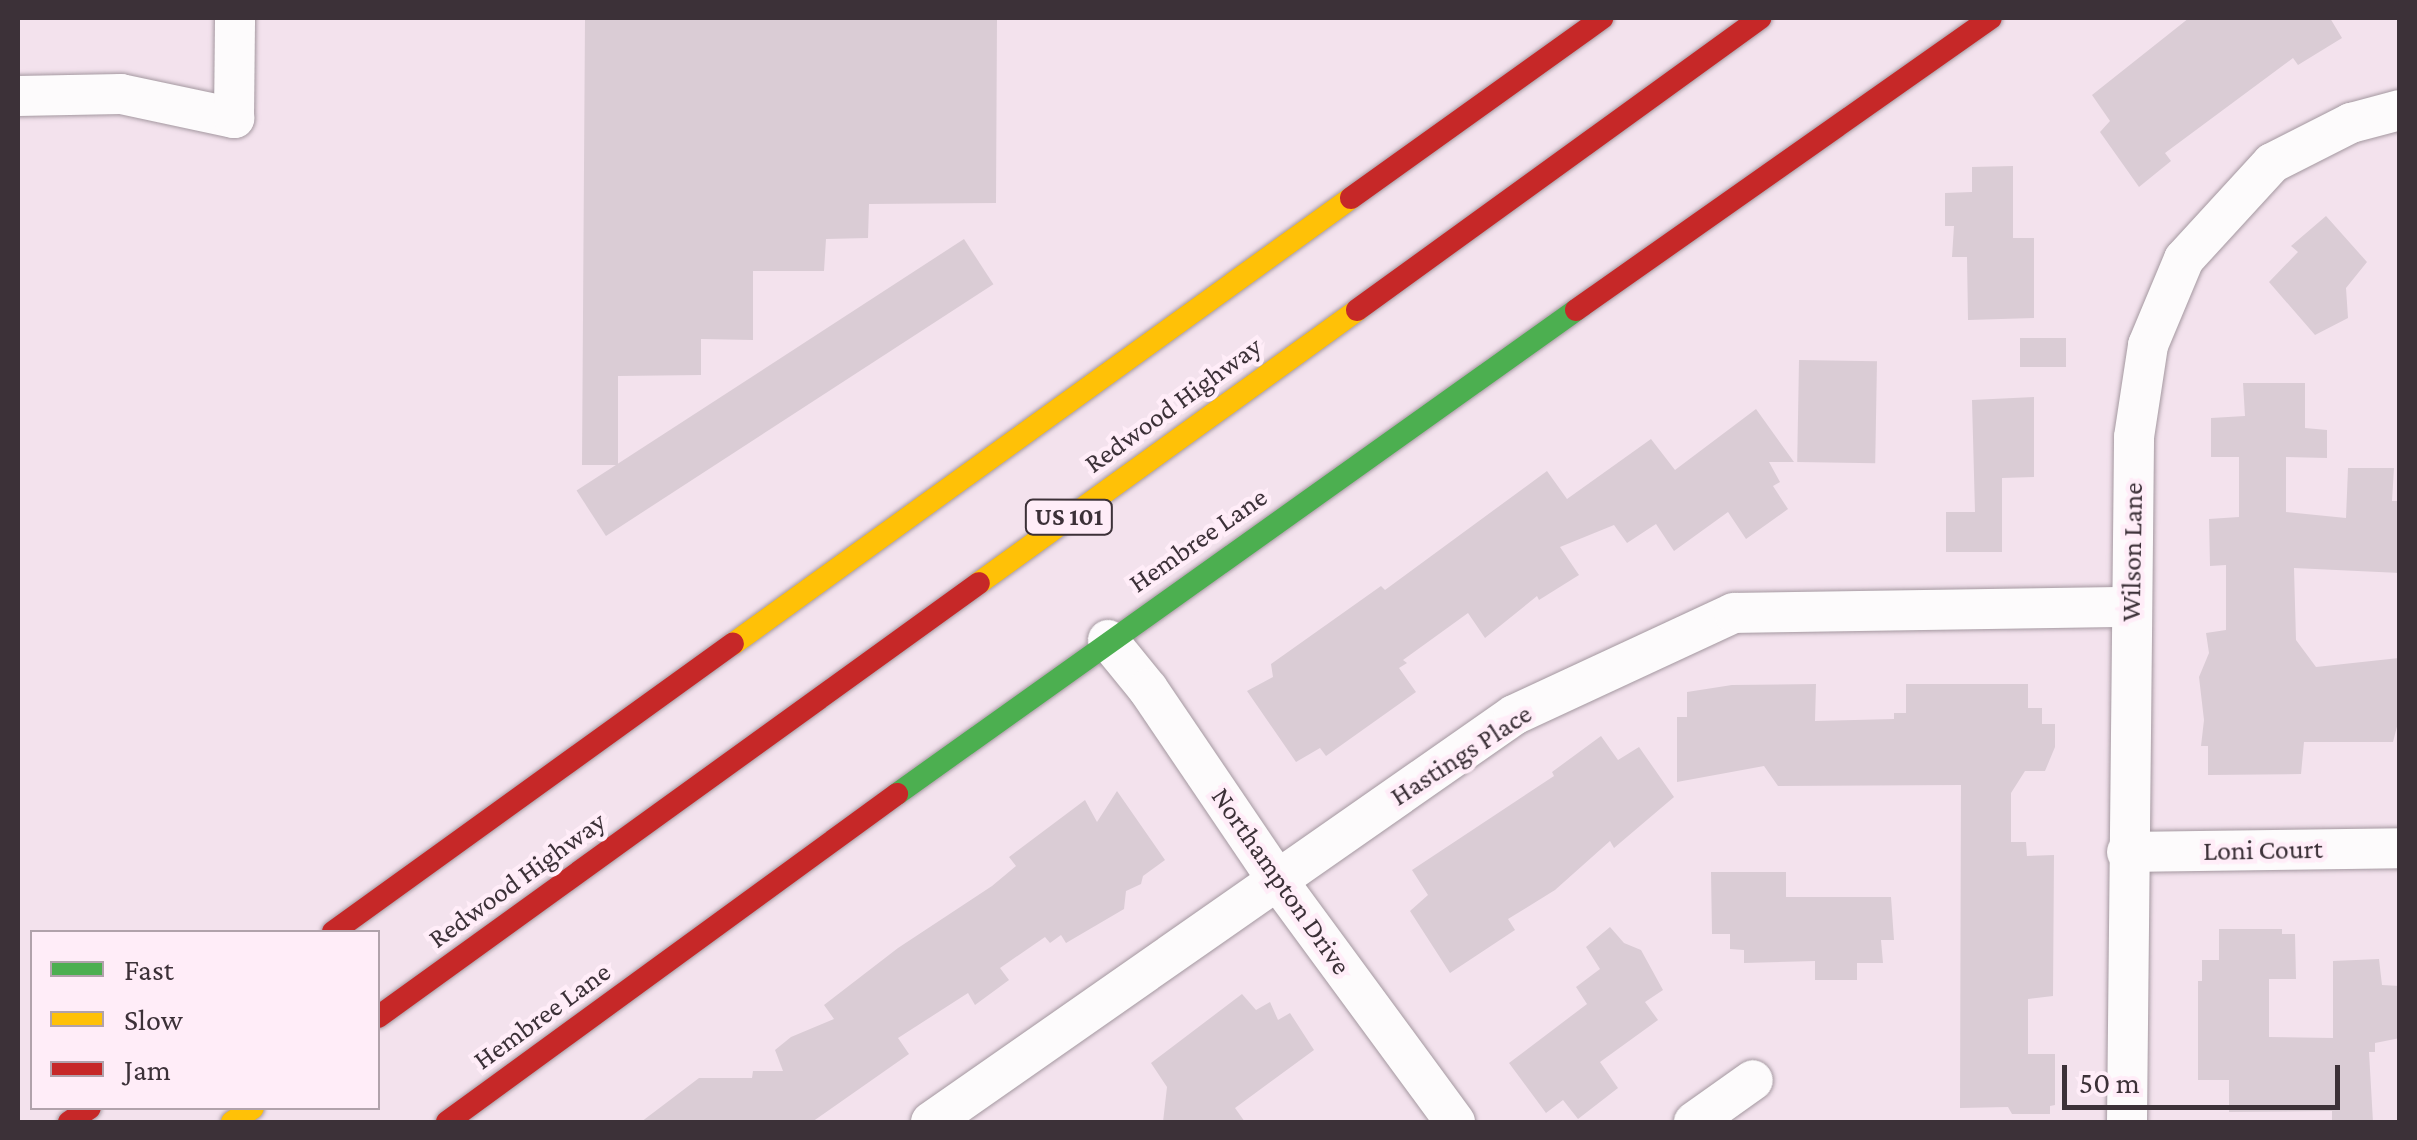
<!DOCTYPE html>
<html>
<head>
<meta charset="utf-8">
<style>
  body { margin:0 }
  #map { position:relative; width:2417px; height:1140px; overflow:hidden; background:#f3e2ed; font-family:"Crimson Pro",serif }
  div>[style] { position:absolute }
  .building>* { inset:0; background:#daccd5; transform-origin:0 0 }
  .roads { filter:drop-shadow(0 0 2px #a498a0) drop-shadow(0 0 2px #a498a0) }
  .street>* { height:40px; margin:-20px; padding:0 20px; transform-origin:20px; border-radius:20px; background:#fdfbfc }
  .fast>* { height:22px; margin:-11px; padding:0 11px; transform-origin:11px; border-radius:11px; background:#4caf50 }
  .slow>* { height:22px; margin:-11px; padding:0 11px; transform-origin:11px; border-radius:11px; background:#ffc107 }
  .jam>* { height:22px; margin:-11px; padding:0 11px; transform-origin:11px; border-radius:11px; background:#c62828 }
  span { translate:-50% -50%; white-space:nowrap; text-align:center; line-height:1.15; -webkit-text-stroke:9px #ffedf8; paint-order:stroke }
  .shield-label span { padding:2px 8px; background:#ffedf8; border:2px solid; border-radius:8px; -webkit-text-stroke-width:0 }
  .shield-label { font-size:25px; color:#3c3138; font-weight:700 }
  .street-label { font-size:28px; color:#3c3138 }
  .frame { position:absolute; inset:0; border:20px solid #3c3138; pointer-events:none }
  .legend { position:absolute; left:30px; top:930px; width:350px; height:180px; box-sizing:border-box; background:#ffedf8; border:2px solid #b1a2ab; margin:0; padding:12px 18px; list-style:none; font-size:30px; color:#3c3138 }
  .legend li { display:flex; align-items:center; gap:20px; height:50px }
  .legend b { width:50px; border:2px solid #b1a2ab }
  .scale { position:absolute; left:2062px; top:1065px; width:278px; height:45px; box-sizing:border-box; border:5px solid #3c3138; border-top:0; padding-left:12px; font-size:30px; line-height:35px; white-space:nowrap; color:#3c3138; -webkit-text-stroke:8px #ffedf8; paint-order:stroke }
</style>
</head>
<body>
<div id="map">
  <div class="building">
    <i style="clip-path:polygon(585px 18px,997px 18px,996px 203px,869px 204px,868px 238px,826px 239px,824px 271px,753px 271px,753px 340px,701px 339px,701px 375px,618px 376px,618px 465px,582px 465px)"></i>
    <i style="clip-path:polygon(2189px 18px,2330px 18px,2342px 38px,2298px 65px,2293px 58px,2165px 153px,2171px 161px,2139px 187px,2100px 132px,2110px 121px,2092px 95px)"></i>
    <i style="clip-path:polygon(2013px 166px,2013px 238px,2034px 238px,2034px 318px,1968px 320px,1967px 257px,1952px 257px,1954px 226px,1945px 226px,1945px 193px,1972px 192px,1972px 167px)"></i>
    <i style="clip-path:polygon(2326px 216px,2367px 262px,2346px 288px,2348px 318px,2315px 335px,2269px 282px,2298px 252px,2291px 246px)"></i>
    <i style="left:964px;top:239px;width:54px;height:462px;rotate:57deg"></i>
    <i style="left:2020px;top:338px;width:46px;height:29px"></i>
    <i style="left:1799px;top:360px;width:78px;height:102px;rotate:1deg"></i>
    <i style="clip-path:polygon(2243px 383px,2305px 383px,2305px 428px,2327px 430px,2327px 458px,2286px 457px,2286px 512px,2346px 518px,2348px 468px,2394px 468px,2392px 501px,2400px 501px,2400px 573px,2294px 568px,2296px 640px,2316px 667px,2399px 658px,2400px 662px,2400px 715px,2393px 742px,2304px 742px,2301px 774px,2208px 775px,2208px 746px,2201px 746px,2204px 720px,2199px 677px,2209px 653px,2206px 633px,2226px 630px,2226px 565px,2210px 566px,2209px 519px,2239px 517px,2239px 457px,2211px 457px,2211px 418px,2245px 416px)"></i>
    <i style="clip-path:polygon(2034px 397px,2034px 477px,2002px 478px,2002px 552px,1946px 552px,1946px 512px,1975px 512px,1972px 400px)"></i>
    <i style="clip-path:polygon(1756px 409px,1794px 462px,1769px 462px,1780px 482px,1773px 486px,1788px 509px,1746px 539px,1728px 512px,1674px 551px,1656px 524px,1627px 543px,1614px 525px,1560px 547px,1579px 575px,1539px 600px,1537px 596px,1485px 638px,1468px 613px,1403px 660px,1407px 663px,1399px 668px,1416px 692px,1326px 756px,1320px 748px,1296px 762px,1247px 691px,1273px 677px,1271px 664px,1381px 586px,1385px 590px,1547px 471px,1567px 499px,1651px 439px,1675px 470px)"></i>
    <i style="clip-path:polygon(1816px 684px,1815px 721px,1894px 719px,1894px 713px,1906px 713px,1906px 684px,2028px 684px,2028px 708px,2042px 708px,2042px 724px,2055px 724px,2055px 747px,2045px 771px,2025px 771px,2011px 793px,2011px 842px,2026px 842px,2027px 856px,2054px 855px,2053px 996px,2028px 999px,2028px 1054px,2055px 1054px,2055px 1105px,2050px 1106px,2050px 1114px,2012px 1114px,2008px 1107px,1960px 1108px,1961px 785px,1778px 786px,1764px 766px,1677px 782px,1677px 717px,1687px 717px,1687px 692px,1732px 685px)"></i>
    <i style="clip-path:polygon(1601px 736px,1618px 760px,1639px 747px,1674px 797px,1614px 848px,1610px 841px,1555px 890px,1508px 919px,1515px 930px,1450px 973px,1410px 911px,1428px 895px,1412px 870px,1554px 776px,1552px 772px)"></i>
    <i style="clip-path:polygon(1117px 791px,1165px 860px,1143px 876px,1141px 884px,1126px 891px,1124px 909px,1066px 943px,1061px 935px,1050px 943px,1045px 937px,1000px 968px,1009px 980px,975px 1005px,968px 993px,898px 1038px,909px 1054px,812px 1122px,641px 1122px,699px 1078px,752px 1078px,753px 1071px,783px 1071px,775px 1050px,791px 1037px,834px 1019px,824px 1005px,898px 948px,992px 886px,1016px 866px,1009px 857px,1085px 800px,1097px 822px)"></i>
    <i style="clip-path:polygon(1711px 872px,1786px 872px,1786px 897px,1891px 897px,1894px 940px,1881px 940px,1883px 963px,1857px 963px,1857px 980px,1815px 980px,1815px 961px,1744px 963px,1744px 950px,1730px 949px,1730px 934px,1712px 934px)"></i>
    <i style="clip-path:polygon(1610px 927px,1624px 943px,1641px 950px,1663px 990px,1645px 1002px,1658px 1020px,1600px 1062px,1618px 1088px,1578px 1119px,1563px 1100px,1546px 1113px,1509px 1063px,1587px 1004px,1576px 987px,1600px 969px,1586px 947px)"></i>
    <i style="clip-path:polygon(2219px 929px,2282px 929px,2282px 934px,2295px 934px,2296px 979px,2269px 979px,2269px 1037px,2333px 1038px,2333px 961px,2379px 959px,2382px 985px,2400px 986px,2400px 1038px,2375px 1043px,2375px 1052px,2369px 1052px,2373px 1122px,2332px 1122px,2332px 1111px,2229px 1112px,2229px 1080px,2198px 1080px,2198px 981px,2202px 981px,2202px 960px,2219px 960px)"></i>
    <i style="clip-path:polygon(1242px 994px,1256px 1010px,1270px 1002px,1278px 1020px,1290px 1013px,1314px 1050px,1235px 1108px,1245px 1122px,1163px 1122px,1167px 1087px,1151px 1063px)"></i>
  </div>
  <div class="roads">
    <div class="street">
      <i style="left:18px;top:96px;width:103px;rotate:-1.1deg"></i>
      <i style="left:121px;top:94px;width:116px;rotate:12deg"></i>
      <i style="left:234px;top:118px;width:100px;rotate:-89.4deg"></i>
      <i style="left:1108px;top:640px;width:63px;rotate:50.8deg"></i>
      <i style="left:1148px;top:689px;width:232px;rotate:55.9deg"></i>
      <i style="left:1278px;top:881px;width:299px;rotate:53.7deg"></i>
      <i style="left:2127px;top:852px;width:273px;rotate:-0.8deg"></i>
      <i style="left:931px;top:1122px;width:711px;rotate:-34.92deg"></i>
      <i style="left:1514px;top:715px;width:242px;rotate:-24.9deg"></i>
      <i style="left:1734px;top:613px;width:396px;rotate:-0.9deg"></i>
      <i style="left:1694px;top:1122px;width:72px;rotate:-35.4deg"></i>
      <i style="left:2127px;top:1122px;width:685px;rotate:-89.41deg"></i>
      <i style="left:2134px;top:437px;width:93px;rotate:-81.3deg"></i>
      <i style="left:2148px;top:345px;width:93px;rotate:-67.3deg"></i>
      <i style="left:2184px;top:259px;width:130px;rotate:-47.5deg"></i>
      <i style="left:2272px;top:163px;width:89px;rotate:-26.9deg"></i>
      <i style="left:2351px;top:123px;width:51px;rotate:-14.9deg"></i>
    </div>
    <div class="fast">
      <i style="left:897px;top:794px;width:834px;rotate:-35.48deg"></i>
    </div>
    <div class="slow">
      <i style="left:979px;top:583px;width:466px;rotate:-35.8deg"></i>
      <i style="left:733px;top:644px;width:762px;rotate:-35.82deg"></i>
      <i style="left:232px;top:1122px;width:25px;rotate:-34deg"></i>
    </div>
    <div class="jam">
      <i style="left:1351px;top:198px;width:309px;rotate:-35.6deg"></i>
      <i style="left:1357px;top:310px;width:498px;rotate:-35.9deg"></i>
      <i style="left:1576px;top:310px;width:507px;rotate:-35.13deg"></i>
      <i style="left:333px;top:932px;width:493px;rotate:-35.8deg"></i>
      <i style="left:378px;top:1017px;width:741px;rotate:-35.83deg"></i>
      <i style="left:69px;top:1122px;width:25px;rotate:-34deg"></i>
      <i style="left:447px;top:1122px;width:557px;rotate:-36.09deg"></i>
    </div>
  </div>
  <div class="shield-label">
    <span style="left:1069px;top:517px">US 101</span>
  </div>
  <div class="street-label">
    <span style="left:1173px;top:405px;rotate:-36deg">Redwood Highway</span>
    <span style="left:1198px;top:540px;rotate:-35deg">Hembree Lane</span>
    <span style="left:2132px;top:552px;rotate:-89deg">Wilson Lane</span>
    <span style="left:1461px;top:755px;rotate:-33deg">Hastings Place</span>
    <span style="left:2263px;top:850px;rotate:-1deg">Loni Court</span>
    <span style="left:517px;top:880px;rotate:-36deg">Redwood Highway</span>
    <span style="left:1281px;top:881px;rotate:55deg">Northampton Drive</span>
    <span style="left:542px;top:1016px;rotate:-36deg">Hembree Lane</span>
  </div>
  <div class="frame"></div>
  <ul class="legend">
  <li><b style="height:12px;background:#4caf50"></b>Fast</li>
  <li><b style="height:12px;background:#ffc107"></b>Slow</li>
  <li><b style="height:12px;background:#c62828"></b>Jam</li>
  </ul>
  <div class="scale">50 m</div>
</div>
</body>
</html>
